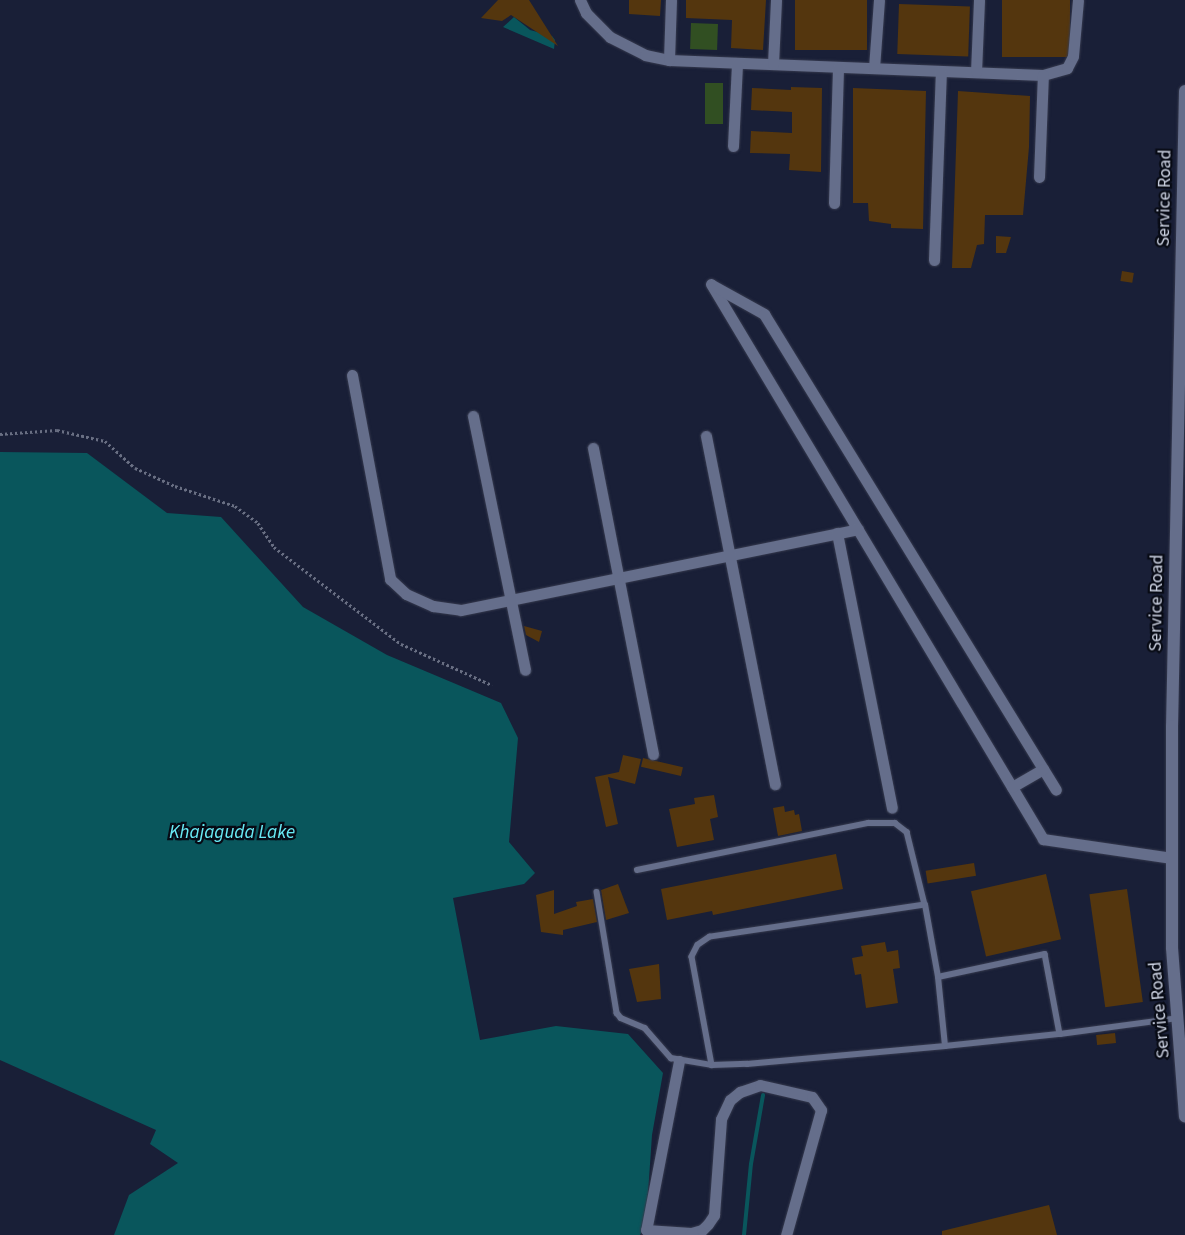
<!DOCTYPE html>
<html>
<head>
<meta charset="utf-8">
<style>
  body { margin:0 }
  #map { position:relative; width:1185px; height:1235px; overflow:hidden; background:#191f37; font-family:"Source Sans 3",sans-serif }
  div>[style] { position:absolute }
  .green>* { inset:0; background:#314f22; transform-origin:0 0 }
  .water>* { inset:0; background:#09565c }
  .stream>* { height:4px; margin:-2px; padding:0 2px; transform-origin:2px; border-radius:2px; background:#09565c }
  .building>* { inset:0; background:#54360e; transform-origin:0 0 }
  .path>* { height:2.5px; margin-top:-1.25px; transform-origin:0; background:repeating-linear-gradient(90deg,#696f83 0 2.5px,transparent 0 5px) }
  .roads { filter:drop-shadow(0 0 1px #363a4e) drop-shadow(0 0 1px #363a4e) }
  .service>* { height:5.5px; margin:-2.75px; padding:0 2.75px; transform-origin:2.75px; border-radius:2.75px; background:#656e8b }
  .minor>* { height:11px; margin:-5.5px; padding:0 5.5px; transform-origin:5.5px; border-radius:5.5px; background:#656e8b }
  .secondary>* { height:12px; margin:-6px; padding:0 6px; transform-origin:6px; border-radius:6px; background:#656e8b }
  span { translate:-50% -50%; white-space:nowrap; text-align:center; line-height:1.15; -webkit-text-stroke:4.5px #070a14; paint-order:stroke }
  .street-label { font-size:18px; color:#d1d7e7 }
  .water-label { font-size:19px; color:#69ebf6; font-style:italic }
</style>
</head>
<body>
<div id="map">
  <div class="green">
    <i style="left:691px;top:23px;width:27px;height:26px;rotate:2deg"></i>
    <i style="left:705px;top:83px;width:18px;height:41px"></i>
  </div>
  <div class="water">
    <i style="clip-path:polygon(514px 17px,530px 30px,552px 36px,555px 40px,554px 49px,503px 27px)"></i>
    <i style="clip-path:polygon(0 452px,87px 453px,167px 513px,221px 517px,303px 607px,387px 655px,501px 703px,518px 738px,509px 842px,535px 873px,524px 884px,453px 898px,480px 1040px,556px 1026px,628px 1034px,663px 1073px,652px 1135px,646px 1223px,640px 1235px,114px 1235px,129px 1195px,178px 1163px,150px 1144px,156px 1130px,0 1060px)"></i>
  </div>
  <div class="stream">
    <i style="left:744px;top:1235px;width:71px;rotate:-84.4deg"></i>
    <i style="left:751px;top:1164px;width:70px;rotate:-80.1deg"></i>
  </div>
  <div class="building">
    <i style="clip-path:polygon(498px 0,529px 0,558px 46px,511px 15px,502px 21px,481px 18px)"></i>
    <i style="clip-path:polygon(629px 0,661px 0,660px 16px,629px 14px)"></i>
    <i style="clip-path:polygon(686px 0,766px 0,763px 50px,731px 48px,732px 20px,686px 18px)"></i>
    <i style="left:795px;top:0;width:72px;height:50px"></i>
    <i style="left:1002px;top:0;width:68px;height:57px"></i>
    <i style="left:899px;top:4px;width:71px;height:50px;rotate:2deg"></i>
    <i style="clip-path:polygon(791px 87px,822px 88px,821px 172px,789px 170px,790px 154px,750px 153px,751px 131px,792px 133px,792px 112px,751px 110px,752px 88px,791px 90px)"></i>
    <i style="clip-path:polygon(853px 88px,926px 91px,923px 229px,891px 228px,891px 224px,869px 221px,868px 203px,853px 203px)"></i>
    <i style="clip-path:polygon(958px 91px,1030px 96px,1029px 147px,1023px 215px,985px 215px,984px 244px,977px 245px,971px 268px,952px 268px)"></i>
    <i style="clip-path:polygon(996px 236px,1011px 237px,1006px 253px,996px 253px)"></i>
    <i style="left:1122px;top:271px;width:12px;height:10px;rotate:9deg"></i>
    <i style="clip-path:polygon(524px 626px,542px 631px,539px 642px,526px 635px)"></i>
    <i style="clip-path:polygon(623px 755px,641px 759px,635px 784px,608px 777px,618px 824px,606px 827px,595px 777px,619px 772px)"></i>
    <i style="left:643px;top:758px;width:41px;height:9px;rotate:13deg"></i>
    <i style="clip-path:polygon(714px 795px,718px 817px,710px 819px,714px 840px,677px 847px,669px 809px,695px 804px,694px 798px)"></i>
    <i style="clip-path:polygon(784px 806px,785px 812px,794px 810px,795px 815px,799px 814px,802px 831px,778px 836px,773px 808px)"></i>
    <i style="clip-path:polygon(836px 854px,843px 889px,713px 915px,712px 911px,667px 920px,661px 889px)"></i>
    <i style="left:974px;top:863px;width:13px;height:49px;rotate:81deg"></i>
    <i style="left:1046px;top:874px;width:67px;height:77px;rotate:77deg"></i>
    <i style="clip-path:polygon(618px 884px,629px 913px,606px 920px,601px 890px)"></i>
    <i style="left:1127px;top:889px;width:114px;height:38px;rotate:82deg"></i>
    <i style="clip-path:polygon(554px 890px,554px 914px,577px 906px,576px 902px,593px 899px,597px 922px,563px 930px,563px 935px,541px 932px,536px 895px)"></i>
    <i style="clip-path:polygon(885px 942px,887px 952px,898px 950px,900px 968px,893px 969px,898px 1003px,866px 1008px,861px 974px,855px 975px,852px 958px,863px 956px,861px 946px)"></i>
    <i style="clip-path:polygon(659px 964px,661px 999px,637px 1002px,629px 969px)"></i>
    <i style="left:1115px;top:1033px;width:10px;height:19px;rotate:84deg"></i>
    <i style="clip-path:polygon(1049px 1205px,1057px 1235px,942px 1235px,942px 1231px)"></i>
  </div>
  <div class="path">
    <i style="left:0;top:434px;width:57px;rotate:-4deg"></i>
    <i style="left:57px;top:430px;width:49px;rotate:12.9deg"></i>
    <i style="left:105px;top:441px;width:40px;rotate:42deg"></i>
    <i style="left:135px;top:468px;width:44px;rotate:24.2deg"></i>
    <i style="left:175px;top:486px;width:63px;rotate:18.4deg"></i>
    <i style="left:235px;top:506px;width:29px;rotate:36deg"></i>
    <i style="left:258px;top:523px;width:29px;rotate:56deg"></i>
    <i style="left:274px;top:547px;width:160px;rotate:37.4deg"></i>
    <i style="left:401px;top:644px;width:100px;rotate:24.3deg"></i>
  </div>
  <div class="roads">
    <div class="service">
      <i style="left:637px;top:870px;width:236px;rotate:-11.5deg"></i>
      <i style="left:868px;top:823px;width:27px"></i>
      <i style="left:895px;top:823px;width:15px;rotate:37deg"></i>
      <i style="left:907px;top:832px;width:75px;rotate:76.1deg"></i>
      <i style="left:597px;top:892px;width:123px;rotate:80.6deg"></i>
      <i style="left:617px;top:1013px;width:6px;rotate:51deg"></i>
      <i style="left:621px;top:1018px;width:26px;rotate:23deg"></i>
      <i style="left:645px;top:1028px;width:40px;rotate:49deg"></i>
      <i style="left:671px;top:1058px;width:42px;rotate:9.7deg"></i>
      <i style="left:938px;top:977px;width:109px;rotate:-12.1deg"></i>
      <i style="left:1045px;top:954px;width:81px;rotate:79.4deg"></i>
      <i style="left:1060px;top:1034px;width:120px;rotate:-7.7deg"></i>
      <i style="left:945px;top:1046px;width:69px;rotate:-95.8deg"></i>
      <i style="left:938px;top:977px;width:73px;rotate:-100.2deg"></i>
      <i style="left:925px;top:905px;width:217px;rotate:171.5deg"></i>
      <i style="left:710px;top:937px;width:14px;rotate:146deg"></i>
      <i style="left:698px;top:945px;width:13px;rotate:117deg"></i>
      <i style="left:692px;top:957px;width:110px;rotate:79.5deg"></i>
      <i style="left:712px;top:1065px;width:35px;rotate:-2deg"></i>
      <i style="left:747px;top:1064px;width:199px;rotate:-5.2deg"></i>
      <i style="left:945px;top:1046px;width:116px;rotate:-6deg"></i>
    </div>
    <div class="minor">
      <i style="left:580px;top:0;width:14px;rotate:65deg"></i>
      <i style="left:586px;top:13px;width:34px;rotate:45deg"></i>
      <i style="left:610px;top:37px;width:39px;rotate:27deg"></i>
      <i style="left:645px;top:55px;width:25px;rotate:12deg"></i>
      <i style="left:669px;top:60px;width:374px;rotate:2.3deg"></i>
      <i style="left:1043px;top:75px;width:25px;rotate:-16deg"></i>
      <i style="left:1067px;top:68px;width:13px;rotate:-63deg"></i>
      <i style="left:1073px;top:56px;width:56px;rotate:-84.9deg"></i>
      <i style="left:669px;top:60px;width:60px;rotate:-88.1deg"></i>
      <i style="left:773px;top:64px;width:64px;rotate:-87.3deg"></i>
      <i style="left:874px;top:68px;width:68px;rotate:-85.8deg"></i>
      <i style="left:976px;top:72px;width:72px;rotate:-87.6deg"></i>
      <i style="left:733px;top:146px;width:83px;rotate:-87.2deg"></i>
      <i style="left:1039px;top:177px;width:102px;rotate:-87.8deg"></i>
      <i style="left:834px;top:203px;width:136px;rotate:-88.3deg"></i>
      <i style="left:934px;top:260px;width:189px;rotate:-87.9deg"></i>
      <i style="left:711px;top:284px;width:647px;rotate:59.11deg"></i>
      <i style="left:1043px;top:839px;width:130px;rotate:8.4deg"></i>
      <i style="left:712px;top:285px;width:60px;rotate:29.1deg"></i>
      <i style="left:764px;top:314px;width:558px;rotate:58.47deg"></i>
      <i style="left:352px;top:375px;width:208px;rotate:79.4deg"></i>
      <i style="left:390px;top:579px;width:22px;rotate:43deg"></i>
      <i style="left:406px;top:594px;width:30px;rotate:24deg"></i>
      <i style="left:433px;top:606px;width:28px;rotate:8deg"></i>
      <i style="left:461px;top:610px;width:405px;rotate:-11.5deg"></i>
      <i style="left:473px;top:416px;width:259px;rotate:78.4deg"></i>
      <i style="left:706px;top:436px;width:355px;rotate:78.8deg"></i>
      <i style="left:593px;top:448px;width:312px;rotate:78.9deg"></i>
      <i style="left:837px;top:533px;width:280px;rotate:78.7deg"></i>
      <i style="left:1012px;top:787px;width:36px;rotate:-30deg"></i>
      <i style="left:679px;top:1061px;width:172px;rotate:101deg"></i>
      <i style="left:646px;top:1230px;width:45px;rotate:3.8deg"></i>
      <i style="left:691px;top:1233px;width:11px;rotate:-15deg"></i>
      <i style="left:702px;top:1230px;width:8px;rotate:-45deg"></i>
      <i style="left:708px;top:1224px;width:11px;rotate:-56deg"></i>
      <i style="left:714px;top:1215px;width:96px;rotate:-85.8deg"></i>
      <i style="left:721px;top:1119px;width:21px;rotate:-65deg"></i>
      <i style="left:730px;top:1100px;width:13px;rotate:-39deg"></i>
      <i style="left:740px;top:1092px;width:21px;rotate:-19deg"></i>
      <i style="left:760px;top:1085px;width:53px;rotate:13deg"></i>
      <i style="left:812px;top:1097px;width:16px;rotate:55deg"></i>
      <i style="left:821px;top:1110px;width:130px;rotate:105.6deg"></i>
    </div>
    <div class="secondary">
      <i style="left:1185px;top:91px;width:635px;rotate:91.17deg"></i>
      <i style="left:1172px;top:726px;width:222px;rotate:90deg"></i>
      <i style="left:1172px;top:948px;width:169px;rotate:85.6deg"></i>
    </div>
  </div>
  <div class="street-label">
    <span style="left:1165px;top:198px;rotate:-89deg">Service Road</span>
    <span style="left:1157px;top:603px;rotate:-89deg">Service Road</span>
    <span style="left:1160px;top:1010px;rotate:-95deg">Service Road</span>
  </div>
  <div class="water-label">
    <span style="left:232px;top:833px">Khajaguda Lake</span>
  </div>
</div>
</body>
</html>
